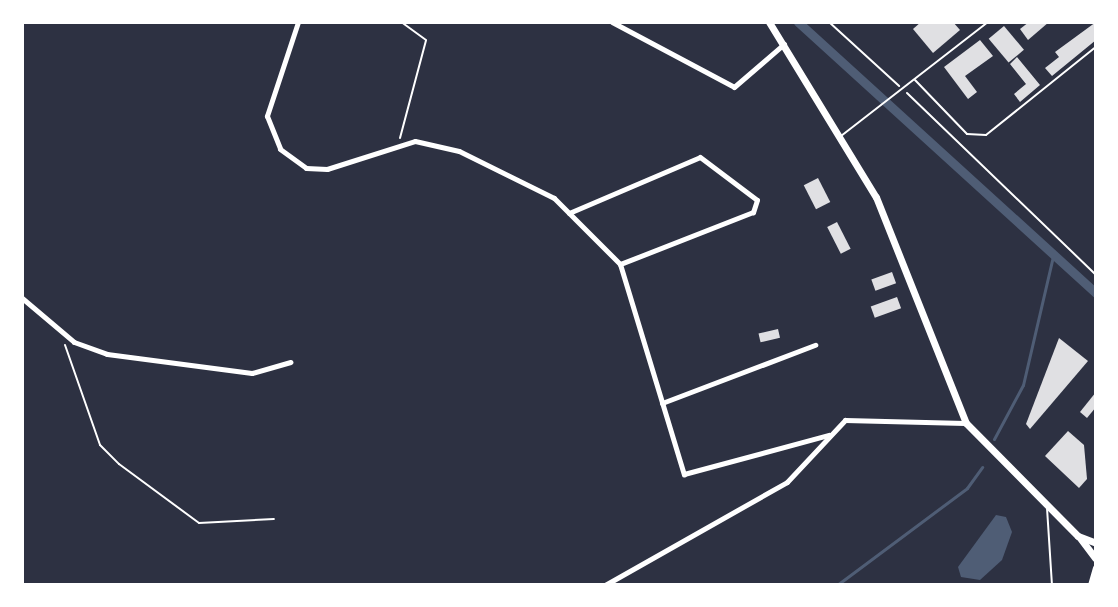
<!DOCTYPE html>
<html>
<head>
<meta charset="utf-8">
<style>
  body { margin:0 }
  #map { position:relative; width:1118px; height:607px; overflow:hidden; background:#2d3142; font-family:Ubuntu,sans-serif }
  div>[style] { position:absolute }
  .water>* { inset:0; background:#4f5d75 }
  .stream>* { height:3px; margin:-1.5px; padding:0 1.5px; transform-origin:1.5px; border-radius:1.5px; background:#4f5d75 }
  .canal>* { height:9px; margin:-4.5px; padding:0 4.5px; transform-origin:4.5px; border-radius:4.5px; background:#4f5d75 }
  .building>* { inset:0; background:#e0e0e3; transform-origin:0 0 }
  .path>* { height:2px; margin:-1px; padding:0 1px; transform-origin:1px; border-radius:1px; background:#fff }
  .service>* { height:2px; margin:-1px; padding:0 1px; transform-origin:1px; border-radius:1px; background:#fff }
  .minor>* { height:5px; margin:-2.5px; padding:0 2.5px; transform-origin:2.5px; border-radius:2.5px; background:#fff }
  .primary>* { height:7px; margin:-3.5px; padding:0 3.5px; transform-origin:3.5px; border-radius:3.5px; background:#fff }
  span { translate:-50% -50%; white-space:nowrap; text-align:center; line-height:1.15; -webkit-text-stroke:6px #fff; paint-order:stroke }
  .frame { position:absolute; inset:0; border:24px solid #fff; pointer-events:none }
</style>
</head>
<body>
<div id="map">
  <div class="water">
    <i style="clip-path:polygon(996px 515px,1006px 517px,1012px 532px,1002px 560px,980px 580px,961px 577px,958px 567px)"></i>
  </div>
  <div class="stream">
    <i style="left:994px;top:439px;width:61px;rotate:-61.8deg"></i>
    <i style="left:1023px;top:385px;width:137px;rotate:-76.9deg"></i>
    <i style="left:837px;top:585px;width:162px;rotate:-36.7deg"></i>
    <i style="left:967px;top:488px;width:26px;rotate:-54deg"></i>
  </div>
  <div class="canal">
    <i style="left:798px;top:22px;width:403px;rotate:42.3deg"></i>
  </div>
  <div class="building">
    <i style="clip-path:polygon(921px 22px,953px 22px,960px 30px,933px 53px,913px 29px)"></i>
    <i style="clip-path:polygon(1029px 22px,1049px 22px,1028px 40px,1020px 29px)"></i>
    <i style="clip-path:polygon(1096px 22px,1096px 40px,1052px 76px,1045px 68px,1059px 57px,1055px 52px)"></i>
    <i style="left:1004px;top:26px;width:31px;height:20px;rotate:50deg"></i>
    <i style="clip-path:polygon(980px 40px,993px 56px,965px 76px,977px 92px,968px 99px,944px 67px)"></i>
    <i style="clip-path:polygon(1017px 57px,1040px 85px,1020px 102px,1014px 94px,1026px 84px,1010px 64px)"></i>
    <i style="left:818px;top:178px;width:27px;height:16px;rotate:63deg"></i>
    <i style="left:837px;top:222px;width:30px;height:11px;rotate:63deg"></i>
    <i style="left:892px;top:272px;width:12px;height:22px;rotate:70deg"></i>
    <i style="left:897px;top:297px;width:12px;height:28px;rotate:70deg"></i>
    <i style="left:778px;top:329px;width:9px;height:20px;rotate:77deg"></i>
    <i style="clip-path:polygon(1059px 338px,1088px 361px,1030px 429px,1026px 424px)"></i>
    <i style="clip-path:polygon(1096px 392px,1096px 407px,1087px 418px,1080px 412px)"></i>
    <i style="clip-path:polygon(1068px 431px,1084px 445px,1087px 479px,1079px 488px,1045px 456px)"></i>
  </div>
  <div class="path">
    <i style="left:829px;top:22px;width:95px;rotate:42.4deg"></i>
    <i style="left:907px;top:93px;width:262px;rotate:43.9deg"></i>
    <i style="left:400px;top:138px;width:101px;rotate:-75.1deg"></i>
    <i style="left:426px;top:40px;width:31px;rotate:-144deg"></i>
    <i style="left:65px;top:345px;width:106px;rotate:70.7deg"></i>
    <i style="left:100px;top:445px;width:27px;rotate:45deg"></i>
    <i style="left:119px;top:464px;width:99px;rotate:36.4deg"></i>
    <i style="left:199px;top:523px;width:75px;rotate:-3.1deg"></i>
  </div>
  <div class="service">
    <i style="left:915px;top:80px;width:75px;rotate:46.1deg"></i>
    <i style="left:967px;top:134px;width:19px;rotate:3deg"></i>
    <i style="left:986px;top:135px;width:141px;rotate:-38.7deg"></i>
    <i style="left:841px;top:136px;width:186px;rotate:-37.8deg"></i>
    <i style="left:1047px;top:508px;width:77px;rotate:86.3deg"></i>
  </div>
  <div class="minor">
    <i style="left:298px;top:22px;width:99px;rotate:108.3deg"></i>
    <i style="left:267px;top:116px;width:35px;rotate:68deg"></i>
    <i style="left:280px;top:149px;width:32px;rotate:36deg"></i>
    <i style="left:306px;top:168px;width:21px;rotate:3deg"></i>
    <i style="left:327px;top:169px;width:92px;rotate:-17.7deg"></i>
    <i style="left:415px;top:141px;width:45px;rotate:12.8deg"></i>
    <i style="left:459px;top:151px;width:106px;rotate:26.3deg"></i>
    <i style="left:554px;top:198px;width:93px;rotate:45deg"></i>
    <i style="left:620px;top:264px;width:220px;rotate:73.1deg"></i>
    <i style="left:684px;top:474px;width:150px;rotate:-15.1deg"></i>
    <i style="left:612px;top:22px;width:138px;rotate:28deg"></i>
    <i style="left:734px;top:87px;width:66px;rotate:-40.7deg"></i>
    <i style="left:569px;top:213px;width:142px;rotate:-23.1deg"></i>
    <i style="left:700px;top:157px;width:71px;rotate:37deg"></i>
    <i style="left:757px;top:200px;width:13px;rotate:108deg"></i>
    <i style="left:753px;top:212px;width:143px;rotate:158.6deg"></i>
    <i style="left:22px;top:298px;width:68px;rotate:40.2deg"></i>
    <i style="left:74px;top:342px;width:35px;rotate:20deg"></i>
    <i style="left:107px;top:354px;width:146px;rotate:7.5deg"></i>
    <i style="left:252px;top:373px;width:40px;rotate:-16deg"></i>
    <i style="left:662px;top:403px;width:164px;rotate:-20.8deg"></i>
    <i style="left:605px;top:585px;width:209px;rotate:-29.5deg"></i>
    <i style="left:787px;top:482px;width:85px;rotate:-46.9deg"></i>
    <i style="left:845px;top:420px;width:120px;rotate:1.4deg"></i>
  </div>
  <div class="primary">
    <i style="left:769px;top:22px;width:205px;rotate:58.6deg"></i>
    <i style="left:876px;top:197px;width:243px;rotate:68.3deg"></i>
    <i style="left:966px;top:423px;width:159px;rotate:45.3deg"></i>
    <i style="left:1078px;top:536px;width:19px;rotate:21deg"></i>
    <i style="left:1080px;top:538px;width:25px;rotate:53deg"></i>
    <i style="left:1091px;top:585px;width:18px;rotate:-74deg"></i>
  </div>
  <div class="frame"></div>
</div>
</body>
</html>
